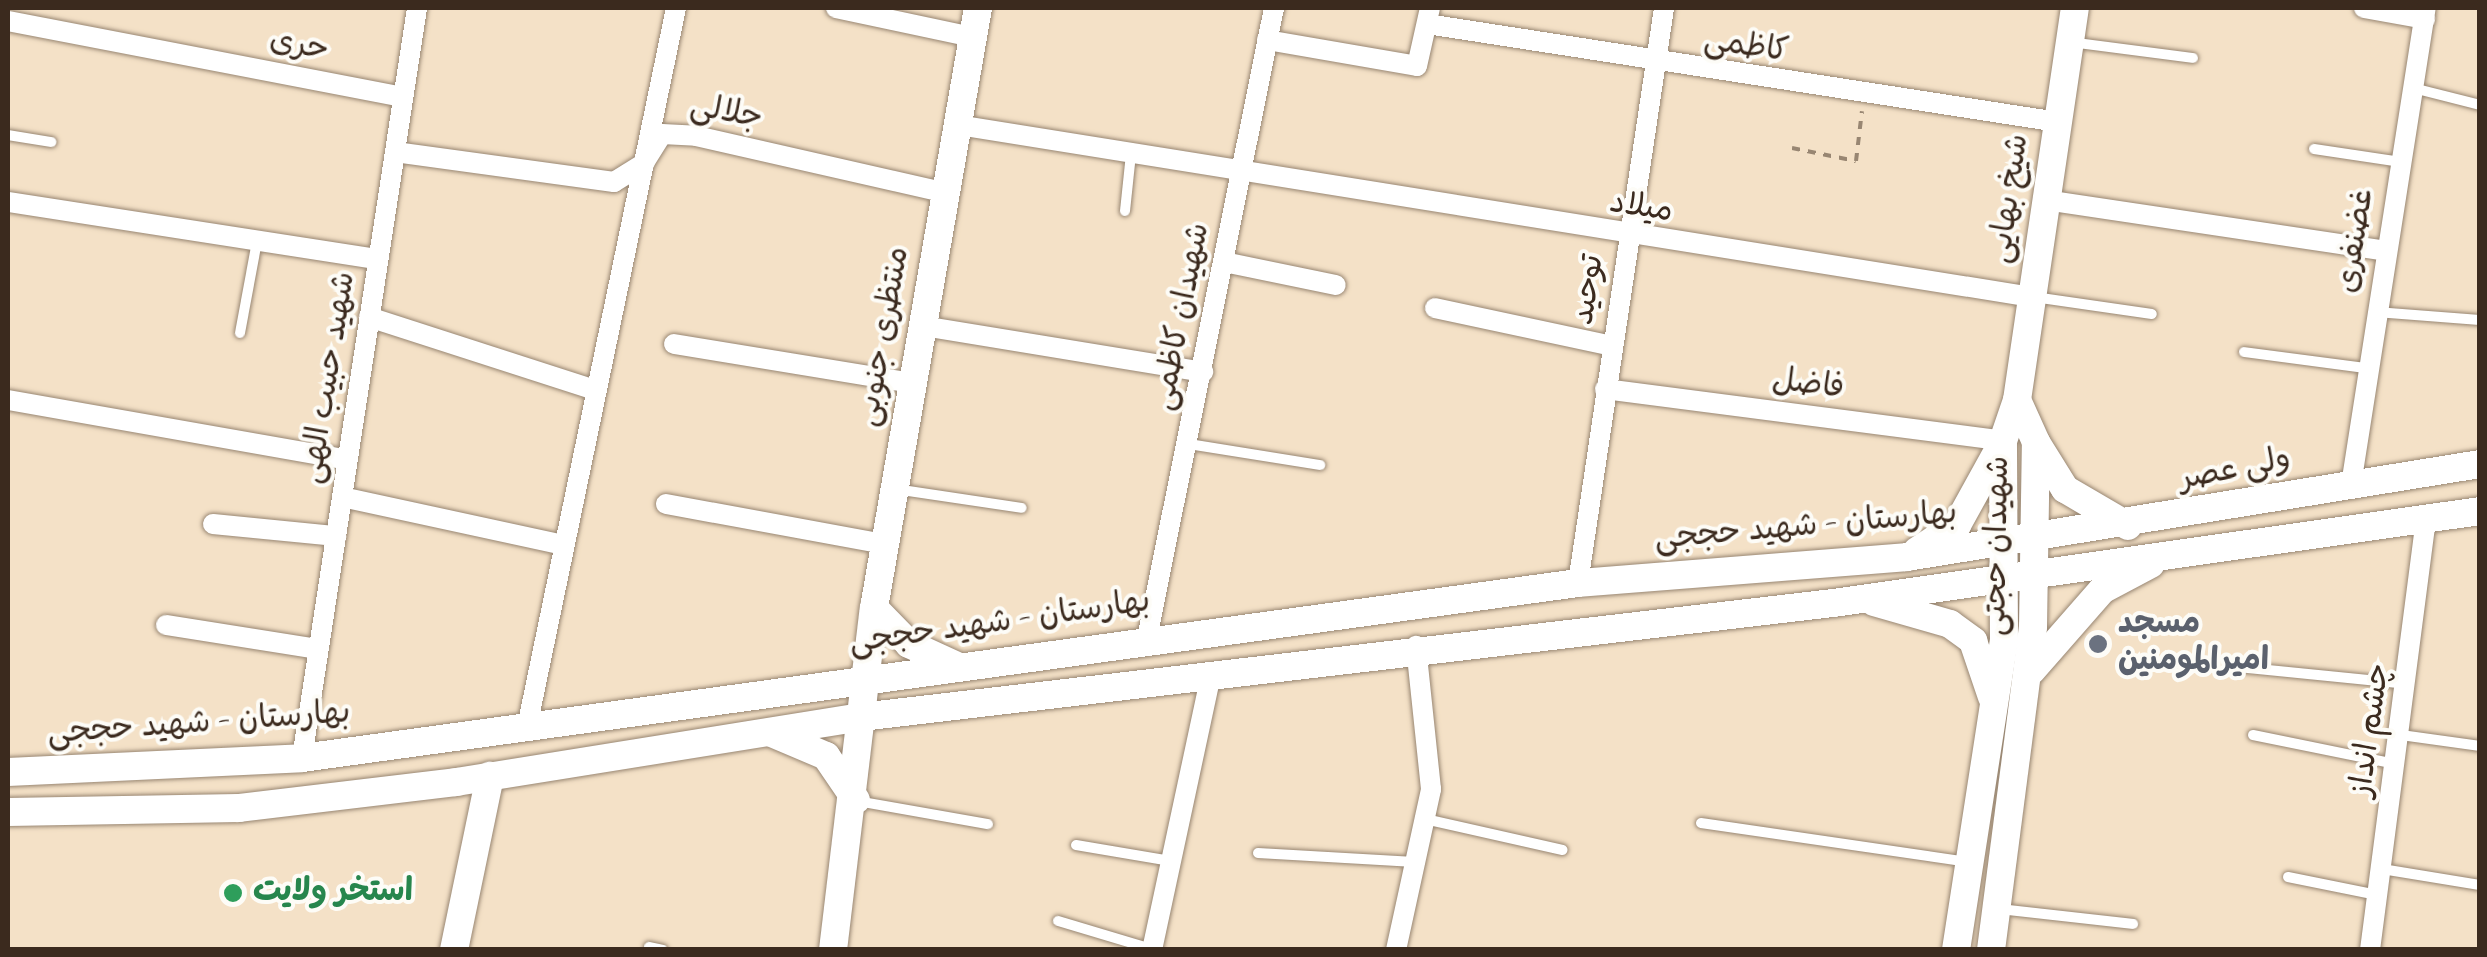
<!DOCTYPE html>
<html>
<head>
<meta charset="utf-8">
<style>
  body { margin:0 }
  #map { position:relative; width:2487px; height:957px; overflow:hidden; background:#f4e1c7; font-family:"Indie Flower","Playpen Sans Arabic",sans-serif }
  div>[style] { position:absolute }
  .path>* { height:4px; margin-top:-2px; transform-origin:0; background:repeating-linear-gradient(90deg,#988672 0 8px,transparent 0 16px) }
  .roads { filter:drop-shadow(0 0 2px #988672) drop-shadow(0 0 2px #988672) }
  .lane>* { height:10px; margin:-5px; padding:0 5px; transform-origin:5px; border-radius:5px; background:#fff }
  .street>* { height:20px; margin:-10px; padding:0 10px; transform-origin:10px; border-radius:10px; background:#fff }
  .secondary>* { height:28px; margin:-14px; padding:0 14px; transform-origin:14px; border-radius:14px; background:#fff }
  .dots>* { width:28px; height:28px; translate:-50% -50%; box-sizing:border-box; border:5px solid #fdfcf7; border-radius:50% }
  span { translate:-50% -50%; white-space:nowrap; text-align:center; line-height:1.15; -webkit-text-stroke:8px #fdfcf7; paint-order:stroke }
  .street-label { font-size:32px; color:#3b2a1e }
  .worship-label { font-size:32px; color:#5b616d; font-weight:700 }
  .left { translate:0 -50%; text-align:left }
  .leisure-label { font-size:32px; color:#27864d; font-weight:700 }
  .frame { position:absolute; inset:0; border:10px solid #3b2a1e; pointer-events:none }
</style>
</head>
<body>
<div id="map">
  <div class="path">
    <i style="left:1792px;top:148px;width:65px;rotate:11.5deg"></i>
    <i style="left:1856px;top:161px;width:50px;rotate:-83.2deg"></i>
  </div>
  <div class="roads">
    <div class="lane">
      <i style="left:2070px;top:42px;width:124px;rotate:7.4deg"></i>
      <i style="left:2413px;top:88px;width:69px;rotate:14.2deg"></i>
      <i style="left:8px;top:135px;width:44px;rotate:9.2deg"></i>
      <i style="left:2314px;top:149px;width:88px;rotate:8.5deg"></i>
      <i style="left:1125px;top:211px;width:57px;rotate:-84deg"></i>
      <i style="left:2034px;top:297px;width:119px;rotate:8.2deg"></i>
      <i style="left:2376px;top:312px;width:104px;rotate:4.4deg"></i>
      <i style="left:240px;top:333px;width:94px;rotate:-79.5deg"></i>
      <i style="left:2244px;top:352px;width:123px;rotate:7.5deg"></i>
      <i style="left:1189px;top:444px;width:133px;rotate:9.1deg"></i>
      <i style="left:895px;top:489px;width:128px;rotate:8.5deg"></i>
      <i style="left:2238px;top:667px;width:171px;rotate:5.7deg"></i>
      <i style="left:2253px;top:735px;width:146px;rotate:11.5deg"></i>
      <i style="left:2401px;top:735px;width:80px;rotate:7.9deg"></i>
      <i style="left:857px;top:801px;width:133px;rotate:10deg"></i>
      <i style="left:1425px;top:819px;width:141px;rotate:12.7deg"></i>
      <i style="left:1701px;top:823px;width:271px;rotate:8.3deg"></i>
      <i style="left:1076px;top:845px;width:96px;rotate:9.6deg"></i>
      <i style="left:1258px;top:853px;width:157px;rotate:3.3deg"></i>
      <i style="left:2382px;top:869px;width:99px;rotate:9.3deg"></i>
      <i style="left:2288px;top:877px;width:91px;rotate:11.4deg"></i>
      <i style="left:2000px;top:909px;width:134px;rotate:6.4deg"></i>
      <i style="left:1058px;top:921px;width:98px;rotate:16.6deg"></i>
      <i style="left:649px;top:947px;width:14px;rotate:12deg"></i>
    </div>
    <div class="street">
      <i style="left:836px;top:8px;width:140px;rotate:12deg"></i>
      <i style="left:2364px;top:8px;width:62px;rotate:10.2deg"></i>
      <i style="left:8px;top:21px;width:402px;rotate:10.9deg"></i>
      <i style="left:1427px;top:24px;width:639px;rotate:8.83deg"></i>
      <i style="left:1267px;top:40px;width:152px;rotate:9.8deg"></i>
      <i style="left:1417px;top:66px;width:59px;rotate:-77.4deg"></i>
      <i style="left:958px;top:125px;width:1088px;rotate:9.1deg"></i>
      <i style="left:395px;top:152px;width:221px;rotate:7.8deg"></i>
      <i style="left:614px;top:182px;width:36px;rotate:-32deg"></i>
      <i style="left:644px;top:163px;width:34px;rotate:-58deg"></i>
      <i style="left:662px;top:134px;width:34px;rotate:3deg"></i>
      <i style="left:696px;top:136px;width:256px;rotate:12.8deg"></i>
      <i style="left:2046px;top:200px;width:344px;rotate:8.5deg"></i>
      <i style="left:8px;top:202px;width:374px;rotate:8.8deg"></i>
      <i style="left:1224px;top:262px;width:114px;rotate:11.6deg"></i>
      <i style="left:1435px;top:308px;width:181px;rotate:12.1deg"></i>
      <i style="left:369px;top:317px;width:234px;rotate:17.9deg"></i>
      <i style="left:923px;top:326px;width:284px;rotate:9.3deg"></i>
      <i style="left:674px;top:344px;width:242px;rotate:9.3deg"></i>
      <i style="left:1605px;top:389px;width:401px;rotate:7.4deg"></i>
      <i style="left:8px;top:400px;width:344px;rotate:10deg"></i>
      <i style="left:2351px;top:485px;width:483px;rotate:-81.1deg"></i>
      <i style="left:342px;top:497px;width:222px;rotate:12.2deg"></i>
      <i style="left:666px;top:504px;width:223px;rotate:10.4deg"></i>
      <i style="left:213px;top:524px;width:124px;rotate:5.6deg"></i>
      <i style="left:1578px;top:583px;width:581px;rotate:-81.49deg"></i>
      <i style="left:166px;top:625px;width:154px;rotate:9deg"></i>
      <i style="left:1147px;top:638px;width:643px;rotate:-78.6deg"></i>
      <i style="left:527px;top:727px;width:734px;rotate:-78.29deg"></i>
      <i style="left:302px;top:758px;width:759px;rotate:-81.28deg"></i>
      <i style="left:1152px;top:950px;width:281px;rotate:-77.9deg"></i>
      <i style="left:1396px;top:950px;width:165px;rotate:-77.7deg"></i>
      <i style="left:1431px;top:789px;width:144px;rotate:-96deg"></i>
      <i style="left:2370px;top:950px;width:436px;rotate:-82.6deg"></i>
    </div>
    <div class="secondary">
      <i style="left:2037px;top:444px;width:53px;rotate:58.1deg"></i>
      <i style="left:2065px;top:489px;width:73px;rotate:30.4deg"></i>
      <i style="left:1917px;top:551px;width:48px;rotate:-33deg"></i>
      <i style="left:1957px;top:525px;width:89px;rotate:-61.1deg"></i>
      <i style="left:1874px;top:602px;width:79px;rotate:16.1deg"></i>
      <i style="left:1950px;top:624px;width:29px;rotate:36deg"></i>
      <i style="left:1973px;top:641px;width:59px;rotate:71.3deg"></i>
      <i style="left:874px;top:608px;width:50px;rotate:45.8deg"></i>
      <i style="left:909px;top:644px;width:51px;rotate:24.5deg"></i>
      <i style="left:2032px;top:670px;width:106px;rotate:-48.8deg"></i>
      <i style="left:2102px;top:590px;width:55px;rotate:-28deg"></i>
      <i style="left:772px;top:733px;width:59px;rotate:23.1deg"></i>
      <i style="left:826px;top:756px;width:53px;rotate:55.7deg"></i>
      <i style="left:8px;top:772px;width:294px;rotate:-2.7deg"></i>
      <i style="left:302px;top:758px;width:1288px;rotate:-7.81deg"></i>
      <i style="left:1578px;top:583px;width:330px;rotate:-4.5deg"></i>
      <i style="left:1907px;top:557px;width:580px;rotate:-9.22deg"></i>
      <i style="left:8px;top:812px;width:231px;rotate:-1deg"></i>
      <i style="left:239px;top:808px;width:219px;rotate:-6.8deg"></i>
      <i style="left:456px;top:782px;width:410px;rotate:-9.1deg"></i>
      <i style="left:861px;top:717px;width:979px;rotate:-6.69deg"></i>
      <i style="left:1833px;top:603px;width:654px;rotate:-8.09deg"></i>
      <i style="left:454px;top:950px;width:178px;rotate:-78.3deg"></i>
      <i style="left:833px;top:950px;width:344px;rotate:-83.2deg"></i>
      <i style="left:874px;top:608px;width:609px;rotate:-80.17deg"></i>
      <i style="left:1956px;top:950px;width:314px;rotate:-81.2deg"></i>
      <i style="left:2004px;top:640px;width:199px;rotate:-90.3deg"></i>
      <i style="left:2003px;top:441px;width:43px;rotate:-71.1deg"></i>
      <i style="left:2017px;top:400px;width:396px;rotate:-81.6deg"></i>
      <i style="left:1991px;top:950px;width:326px;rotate:-82.6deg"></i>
      <i style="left:2033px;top:627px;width:185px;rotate:-89.1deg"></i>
      <i style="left:2036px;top:442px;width:46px;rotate:-114.3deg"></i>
    </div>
  </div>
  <div class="dots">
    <i style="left:2098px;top:644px;background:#6b7280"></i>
    <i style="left:233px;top:893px;background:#2e9e5b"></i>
  </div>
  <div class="street-label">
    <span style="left:299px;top:47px;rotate:11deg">حری</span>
    <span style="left:1746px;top:48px;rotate:8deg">کاظمی</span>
    <span style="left:726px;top:114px;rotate:10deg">جلالی</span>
    <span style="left:2011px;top:199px;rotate:-82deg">شیخ بهایی</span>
    <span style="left:1641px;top:209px;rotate:9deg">میلاد</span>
    <span style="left:2357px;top:241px;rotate:-81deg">غضنفری</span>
    <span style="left:1590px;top:290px;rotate:-81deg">توحید</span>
    <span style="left:1183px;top:317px;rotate:-79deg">شهیدان کاظمی</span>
    <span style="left:885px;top:337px;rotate:-80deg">منتظری جنوبی</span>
    <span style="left:330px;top:378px;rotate:-81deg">شهید حبیب الهی</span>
    <span style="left:1808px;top:386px;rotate:7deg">فاضل</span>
    <span style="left:2235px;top:471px;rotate:-11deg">ولی عصر</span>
    <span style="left:1806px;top:528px;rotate:-5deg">بهارستان - شهید حججی</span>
    <span style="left:1999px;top:546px;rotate:-89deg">شهیدان حجتی</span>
    <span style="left:1000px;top:624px;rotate:-8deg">بهارستان - شهید حججی</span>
    <span style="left:199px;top:725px;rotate:-4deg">بهارستان - شهید حججی</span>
    <span style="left:2372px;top:730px;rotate:-82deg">چشم انداز</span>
  </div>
  <div class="worship-label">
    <span class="left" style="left:2118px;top:644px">مسجد<br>امیرالمومنین</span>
  </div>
  <div class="leisure-label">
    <span class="left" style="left:253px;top:893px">استخر ولایت</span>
  </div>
  <div class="frame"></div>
</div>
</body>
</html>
